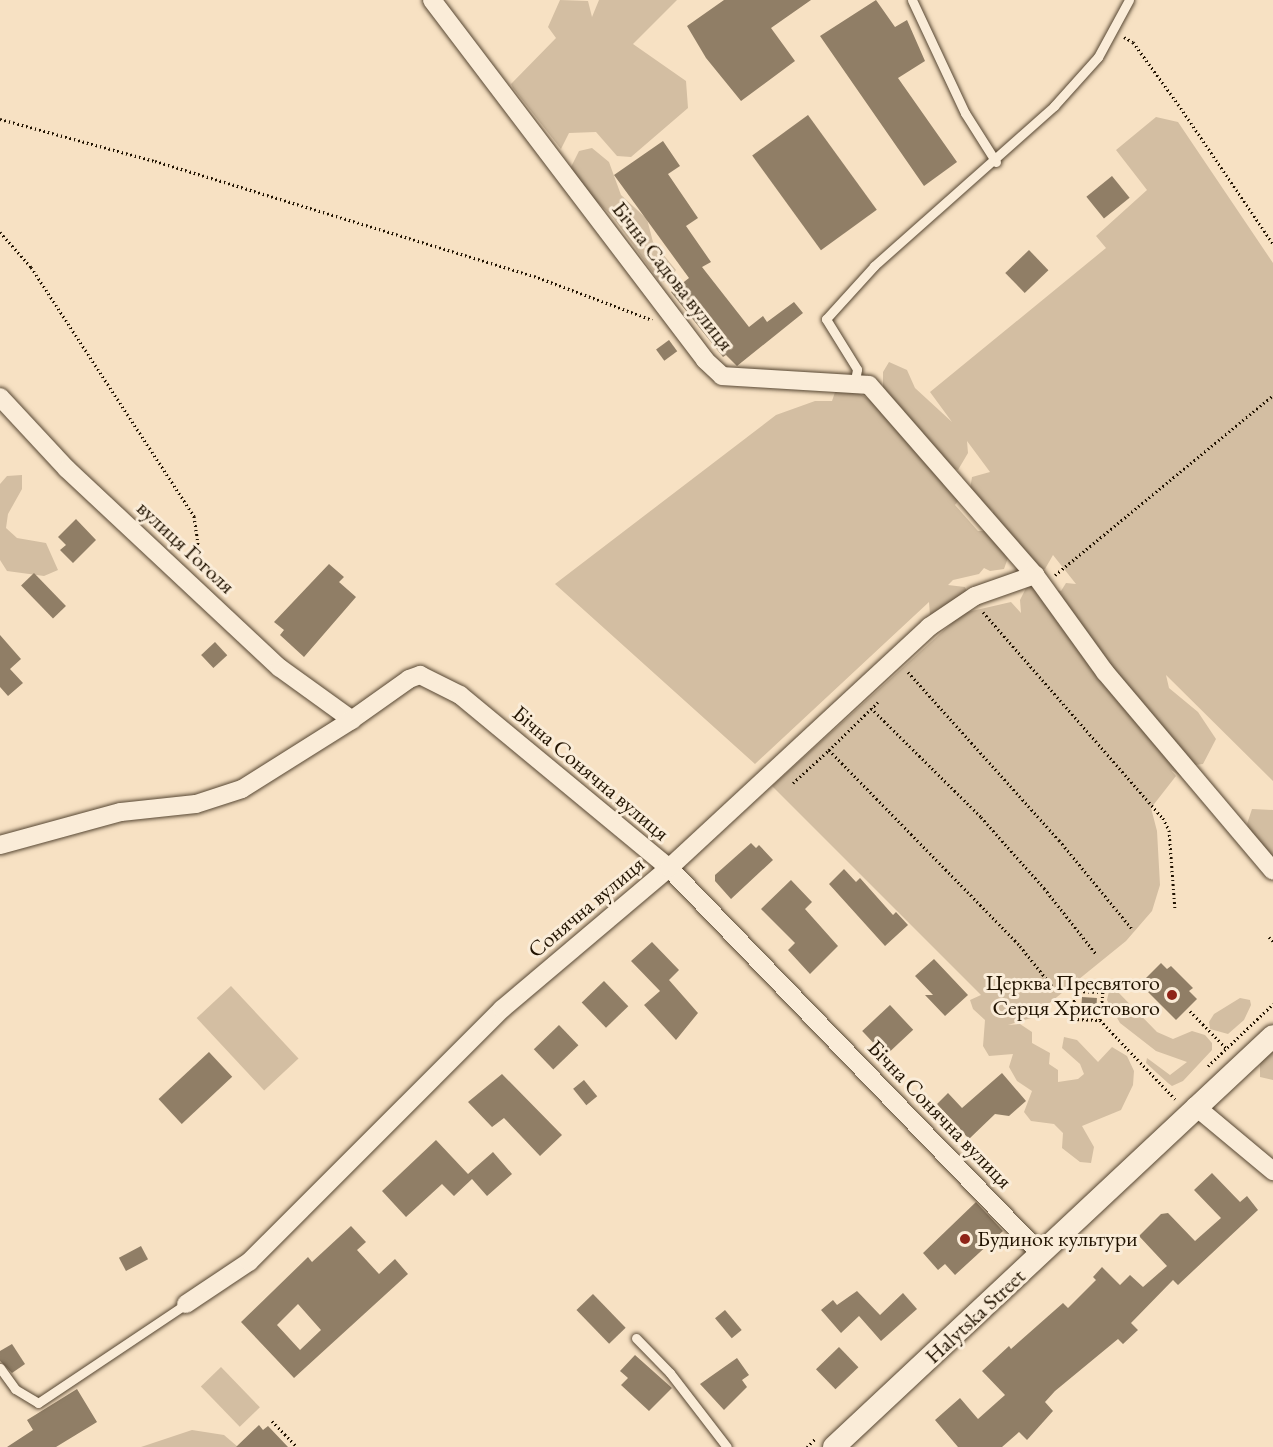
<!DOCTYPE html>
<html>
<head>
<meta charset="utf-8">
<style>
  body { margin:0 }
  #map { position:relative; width:1273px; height:1447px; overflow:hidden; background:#f7e1c3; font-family:"EB Garamond",serif }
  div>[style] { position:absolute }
  .green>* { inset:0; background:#d3bea2; transform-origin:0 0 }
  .building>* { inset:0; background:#907e66; transform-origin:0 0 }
  .path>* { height:3px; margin-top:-1.5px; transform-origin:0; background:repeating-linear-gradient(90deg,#211301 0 1.5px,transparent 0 4.5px) }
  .roads { filter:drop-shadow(0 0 2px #564632) drop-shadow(0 0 2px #564632) }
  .service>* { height:9px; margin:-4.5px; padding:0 4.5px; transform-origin:4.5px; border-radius:4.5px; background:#faecd8 }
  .minor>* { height:18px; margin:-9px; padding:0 9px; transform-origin:9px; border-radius:9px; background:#faecd8 }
  .tertiary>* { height:22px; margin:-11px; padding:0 11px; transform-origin:11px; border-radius:11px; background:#faecd8 }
  .dots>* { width:16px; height:16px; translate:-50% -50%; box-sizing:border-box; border:3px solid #faecd8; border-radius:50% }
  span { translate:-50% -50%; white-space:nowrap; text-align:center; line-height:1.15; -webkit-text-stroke:6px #faecd8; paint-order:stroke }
  .street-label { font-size:22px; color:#211301 }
  .poi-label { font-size:22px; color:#211301 }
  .right { translate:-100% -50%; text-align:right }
  .left { translate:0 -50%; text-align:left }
</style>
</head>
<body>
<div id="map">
  <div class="green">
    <i style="clip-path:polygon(560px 0,588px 1px,592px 17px,599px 0,677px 0,633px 44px,686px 81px,688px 108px,631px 157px,617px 156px,596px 132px,569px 133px,561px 149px,513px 88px,511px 84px,556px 38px,548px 27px)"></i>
    <i style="clip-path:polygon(1156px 117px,1178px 122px,1273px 263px,1273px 781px,1166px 675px,1169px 688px,1198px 712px,1216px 739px,1203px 764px,1195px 765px,1185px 779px,1171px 770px,1176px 776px,1151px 808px,1157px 831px,1160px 885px,1152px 911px,1126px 941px,1031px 1018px,1008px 1025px,1020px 1024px,1032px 1032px,1032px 1043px,1050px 1053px,1049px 1064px,1058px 1070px,1058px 1082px,1078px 1079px,1084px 1074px,1080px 1064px,1062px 1048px,1064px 1037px,1077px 1040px,1098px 1062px,1112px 1047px,1127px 1056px,1134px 1071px,1133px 1085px,1121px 1110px,1082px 1126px,1094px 1147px,1091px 1163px,1080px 1162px,1062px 1148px,1063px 1133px,1054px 1124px,1031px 1121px,1024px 1112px,1032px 1091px,1017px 1081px,1009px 1067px,1013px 1054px,989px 1056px,983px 1046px,985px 1020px,973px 1009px,970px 1000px,981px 995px,772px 786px,963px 613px,1011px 602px,1021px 613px,1020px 600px,1029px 582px,1061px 591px,1066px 583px,1076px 584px,1053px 555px,1045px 569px,1036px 572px,992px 525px,993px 511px,968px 502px,972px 477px,990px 472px,967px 441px,968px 453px,958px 470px,939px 464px,883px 390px,883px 372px,889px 362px,907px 370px,915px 388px,952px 422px,930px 392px,1106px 248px,1096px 236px,1147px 190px,1116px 150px)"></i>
    <i style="clip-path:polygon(592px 148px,609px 162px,621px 195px,647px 219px,653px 242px,676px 270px,667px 282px,659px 281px,612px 216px,574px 180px,571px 167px,579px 151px)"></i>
    <i style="clip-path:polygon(836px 389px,858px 393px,887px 409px,959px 500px,955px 505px,978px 531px,991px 531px,1010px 552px,1004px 569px,990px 571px,984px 568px,979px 574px,953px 580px,948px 585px,965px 587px,968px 594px,954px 612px,930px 615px,929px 602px,755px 764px,555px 584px,776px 415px,815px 401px,832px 401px)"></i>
    <i style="clip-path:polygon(22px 475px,22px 489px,8px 514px,6px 528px,17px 538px,46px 543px,58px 570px,44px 576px,7px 571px,0 560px,0 484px,7px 476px)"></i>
    <i style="clip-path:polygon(1252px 809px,1273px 810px,1273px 858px,1252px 837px,1247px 824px)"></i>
    <i style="left:231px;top:986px;width:99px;height:47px;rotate:47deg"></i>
    <i style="clip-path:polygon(1116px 990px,1157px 1032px,1173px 1039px,1192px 1031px,1205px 1035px,1212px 1043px,1212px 1050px,1183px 1081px,1172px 1086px,1168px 1083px,1146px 1063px,1147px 1058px,1170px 1075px,1187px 1062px,1156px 1051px,1120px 1023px,1107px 1000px,1109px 991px)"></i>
    <i style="clip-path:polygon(1240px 998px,1250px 1000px,1251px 1005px,1244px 1020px,1228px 1034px,1210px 1029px,1209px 1022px,1214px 1014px)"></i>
    <i style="clip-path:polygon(1273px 1047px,1273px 1080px,1260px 1077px,1260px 1064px)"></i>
    <i style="left:221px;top:1367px;width:56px;height:28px;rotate:46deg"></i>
    <i style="clip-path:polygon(192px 1430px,224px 1435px,238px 1447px,141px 1447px)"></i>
  </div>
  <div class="building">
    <i style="clip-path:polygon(724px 0,811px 0,771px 28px,795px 61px,741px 101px,706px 58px,687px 26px)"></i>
    <i style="clip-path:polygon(876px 0,895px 27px,907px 20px,925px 61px,898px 78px,957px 162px,924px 186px,820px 36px)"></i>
    <i style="left:808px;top:115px;width:117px;height:69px;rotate:54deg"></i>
    <i style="clip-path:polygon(663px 141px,680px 166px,668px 174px,698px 218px,686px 226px,711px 262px,702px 267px,749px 327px,763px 316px,767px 322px,794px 302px,803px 313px,737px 366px,726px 355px,723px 357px,671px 292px,689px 278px,614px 175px)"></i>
    <i style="left:1112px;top:176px;width:28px;height:33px;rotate:51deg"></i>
    <i style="left:1029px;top:250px;width:28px;height:33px;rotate:46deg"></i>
    <i style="left:669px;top:340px;width:14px;height:16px;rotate:54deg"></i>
    <i style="clip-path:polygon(76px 519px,96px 540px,73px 563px,60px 550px,66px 545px,58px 537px)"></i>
    <i style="clip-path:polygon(329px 564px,344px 577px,339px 582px,356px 597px,304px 657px,280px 635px,284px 630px,274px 622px)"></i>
    <i style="left:34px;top:573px;width:46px;height:18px;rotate:46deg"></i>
    <i style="clip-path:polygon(0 635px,21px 659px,10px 669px,23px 683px,8px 696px,0 687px)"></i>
    <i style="left:215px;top:642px;width:18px;height:19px;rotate:47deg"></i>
    <i style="clip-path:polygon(751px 843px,756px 848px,759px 845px,773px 860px,731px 899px,715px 881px,715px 875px)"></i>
    <i style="clip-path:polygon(844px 869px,856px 882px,860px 878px,893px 915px,896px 912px,908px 925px,885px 946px,829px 884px)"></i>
    <i style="clip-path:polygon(791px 880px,812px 902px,805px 909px,838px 946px,810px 974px,788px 950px,795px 943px,761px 909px)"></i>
    <i style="clip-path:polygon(652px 942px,679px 970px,669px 980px,698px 1013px,676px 1040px,644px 1005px,660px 991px,631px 961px)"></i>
    <i style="clip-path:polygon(934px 959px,968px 995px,945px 1016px,925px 995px,933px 995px,915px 976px)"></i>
    <i style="clip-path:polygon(1161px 963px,1167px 969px,1171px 966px,1193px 988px,1189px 991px,1197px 999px,1176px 1020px,1140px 984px)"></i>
    <i style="left:604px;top:981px;width:35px;height:31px;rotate:46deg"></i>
    <i style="left:1082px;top:997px;width:15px;height:14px;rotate:4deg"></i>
    <i style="left:890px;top:1005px;width:34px;height:38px;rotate:47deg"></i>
    <i style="left:559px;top:1025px;width:28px;height:35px;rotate:46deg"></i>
    <i style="left:209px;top:1052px;width:34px;height:69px;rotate:47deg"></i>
    <i style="clip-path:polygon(1002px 1073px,1026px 1101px,1009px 1116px,995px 1114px,969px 1139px,937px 1104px,948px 1093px,962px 1108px)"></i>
    <i style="clip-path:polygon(502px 1074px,562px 1135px,540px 1156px,504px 1118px,492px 1127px,468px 1102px)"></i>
    <i style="left:584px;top:1080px;width:21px;height:14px;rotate:51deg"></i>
    <i style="clip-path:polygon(436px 1140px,468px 1174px,493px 1152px,512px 1174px,487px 1196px,472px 1179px,454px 1196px,442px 1184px,406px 1217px,382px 1191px)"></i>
    <i style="clip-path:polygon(1212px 1173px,1240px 1202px,1247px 1196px,1258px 1210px,1178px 1285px,1173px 1280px,1131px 1323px,1138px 1330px,1123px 1344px,1118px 1339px,1055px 1391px,1045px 1402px,1053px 1411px,1027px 1440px,1019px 1432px,1002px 1447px,958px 1447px,935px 1420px,960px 1398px,978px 1419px,1005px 1395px,982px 1371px,1009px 1346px,1011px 1349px,1063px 1303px,1068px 1308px,1096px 1280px,1093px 1277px,1102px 1267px,1120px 1285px,1130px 1275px,1143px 1287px,1167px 1266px,1139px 1236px,1161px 1214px,1168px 1213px,1195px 1241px,1221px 1218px,1194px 1190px)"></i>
    <i style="clip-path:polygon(976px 1202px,1003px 1231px,955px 1275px,945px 1264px,938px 1270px,923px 1253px)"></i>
    <i style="clip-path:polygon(evenodd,351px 1226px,366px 1242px,357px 1250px,379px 1274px,395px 1259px,408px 1274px,294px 1378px,241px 1322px,308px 1257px,312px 1262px,351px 1226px,298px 1304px,321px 1330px,300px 1350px,277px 1325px,298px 1304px)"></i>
    <i style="left:141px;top:1246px;width:15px;height:25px;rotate:62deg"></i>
    <i style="clip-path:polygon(857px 1291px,880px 1315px,903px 1293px,917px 1309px,881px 1341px,859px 1316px,841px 1333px,821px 1310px,833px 1300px,837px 1305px)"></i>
    <i style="left:593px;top:1294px;width:47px;height:23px;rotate:46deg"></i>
    <i style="left:725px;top:1310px;width:26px;height:13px;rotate:50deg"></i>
    <i style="clip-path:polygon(12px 1344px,25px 1364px,12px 1373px,0 1361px,0 1351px)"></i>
    <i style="left:839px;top:1347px;width:28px;height:32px;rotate:46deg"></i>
    <i style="clip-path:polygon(635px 1355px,672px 1388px,649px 1411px,621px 1385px,628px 1378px,620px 1371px)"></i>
    <i style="clip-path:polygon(737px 1358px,749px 1375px,742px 1380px,747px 1387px,724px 1410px,700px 1384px)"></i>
    <i style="clip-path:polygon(77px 1389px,97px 1422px,56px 1447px,7px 1447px,33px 1430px,27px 1420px)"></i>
    <i style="clip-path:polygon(259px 1425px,263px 1430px,268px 1426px,288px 1447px,236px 1447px)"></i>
  </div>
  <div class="path">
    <i style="left:1124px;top:37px;width:10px;rotate:29deg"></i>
    <i style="left:1133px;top:42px;width:77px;rotate:54deg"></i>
    <i style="left:1178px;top:104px;width:169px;rotate:55.8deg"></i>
    <i style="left:0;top:119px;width:161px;rotate:15.2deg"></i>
    <i style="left:155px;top:161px;width:396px;rotate:16.9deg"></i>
    <i style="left:534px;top:276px;width:126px;rotate:20.4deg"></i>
    <i style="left:0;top:232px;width:47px;rotate:48.5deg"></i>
    <i style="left:31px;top:267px;width:298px;rotate:56.8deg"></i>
    <i style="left:194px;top:516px;width:56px;rotate:81.7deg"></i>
    <i style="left:1055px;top:575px;width:283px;rotate:-39.5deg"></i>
    <i style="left:983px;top:612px;width:274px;rotate:48.9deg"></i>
    <i style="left:1163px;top:818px;width:13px;rotate:63deg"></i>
    <i style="left:1169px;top:830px;width:79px;rotate:85.7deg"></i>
    <i style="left:908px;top:672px;width:226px;rotate:48.1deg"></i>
    <i style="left:1059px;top:840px;width:115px;rotate:50.6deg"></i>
    <i style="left:878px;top:702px;width:69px;rotate:135.6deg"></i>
    <i style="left:829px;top:750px;width:274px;rotate:45.7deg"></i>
    <i style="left:1020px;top:946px;width:51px;rotate:51.3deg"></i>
    <i style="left:871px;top:708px;width:155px;rotate:44.7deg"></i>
    <i style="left:981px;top:817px;width:95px;rotate:48.4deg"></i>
    <i style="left:1044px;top:888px;width:85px;rotate:51.7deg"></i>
    <i style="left:793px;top:783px;width:49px;rotate:-42.5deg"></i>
    <i style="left:1269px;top:937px;width:6px;rotate:45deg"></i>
    <i style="left:1190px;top:1011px;width:52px;rotate:45.8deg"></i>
    <i style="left:1100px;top:1020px;width:28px;rotate:-84deg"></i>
    <i style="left:1103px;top:992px;width:28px;rotate:-178deg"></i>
    <i style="left:1075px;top:991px;width:28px;rotate:94deg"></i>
    <i style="left:1073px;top:1019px;width:27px;rotate:2deg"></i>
    <i style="left:1100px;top:1020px;width:109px;rotate:46.5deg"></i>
    <i style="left:1208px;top:1066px;width:90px;rotate:-43.6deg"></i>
    <i style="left:272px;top:1421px;width:36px;rotate:46deg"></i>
    <i style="left:807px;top:1447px;width:13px;rotate:-45deg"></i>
  </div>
  <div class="roads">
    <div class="service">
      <i style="left:912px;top:0;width:125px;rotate:64.9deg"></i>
      <i style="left:965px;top:113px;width:58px;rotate:57.7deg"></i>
      <i style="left:854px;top:385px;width:16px;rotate:-79deg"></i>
      <i style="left:857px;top:369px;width:59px;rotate:-121.8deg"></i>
      <i style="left:826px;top:319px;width:72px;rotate:-47.8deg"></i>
      <i style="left:874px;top:266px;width:241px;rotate:-41.6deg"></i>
      <i style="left:1054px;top:106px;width:66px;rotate:-48.1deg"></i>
      <i style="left:1098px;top:57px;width:65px;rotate:-61.5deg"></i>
      <i style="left:636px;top:1338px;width:49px;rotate:45.8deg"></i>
      <i style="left:670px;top:1373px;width:93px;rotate:52.4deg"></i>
      <i style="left:0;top:1368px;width:26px;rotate:54deg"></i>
      <i style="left:15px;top:1389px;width:27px;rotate:31deg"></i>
      <i style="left:38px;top:1403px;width:178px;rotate:-33.8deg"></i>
    </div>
    <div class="minor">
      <i style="left:432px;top:0;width:452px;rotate:52.8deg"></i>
      <i style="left:705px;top:360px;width:23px;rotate:43deg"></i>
      <i style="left:722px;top:376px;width:147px;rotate:3.5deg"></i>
      <i style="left:869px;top:385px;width:252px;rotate:48.9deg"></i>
      <i style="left:1035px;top:575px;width:120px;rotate:54.2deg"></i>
      <i style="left:1105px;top:672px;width:260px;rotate:49.8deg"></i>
      <i style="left:0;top:397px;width:98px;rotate:47.1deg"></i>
      <i style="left:67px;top:469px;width:291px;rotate:43.1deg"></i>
      <i style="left:280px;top:668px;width:89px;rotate:35.8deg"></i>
      <i style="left:0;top:845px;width:125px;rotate:-15.3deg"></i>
      <i style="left:121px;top:812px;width:75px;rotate:-6.1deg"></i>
      <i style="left:196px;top:804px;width:48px;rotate:-18.1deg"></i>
      <i style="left:242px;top:789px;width:128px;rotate:-32.2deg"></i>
      <i style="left:350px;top:721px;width:72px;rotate:-35.4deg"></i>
      <i style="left:409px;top:679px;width:12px;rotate:-20deg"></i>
      <i style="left:420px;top:675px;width:45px;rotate:26.6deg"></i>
      <i style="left:460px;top:695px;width:271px;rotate:39.6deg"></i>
      <i style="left:669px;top:868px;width:536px;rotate:46.06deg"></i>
      <i style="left:1195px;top:1106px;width:102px;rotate:39.8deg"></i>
      <i style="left:186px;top:1304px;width:76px;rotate:-33.7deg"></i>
      <i style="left:249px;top:1262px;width:358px;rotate:-45deg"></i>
      <i style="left:502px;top:1009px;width:219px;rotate:-40.2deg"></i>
      <i style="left:669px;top:868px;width:355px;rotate:-42.8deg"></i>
      <i style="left:929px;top:627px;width:55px;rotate:-34deg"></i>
      <i style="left:975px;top:596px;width:64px;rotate:-19.3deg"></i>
    </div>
    <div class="tertiary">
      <i style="left:834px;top:1447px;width:601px;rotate:-43.11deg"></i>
    </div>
  </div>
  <div class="dots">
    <i style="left:1172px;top:995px;background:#8f2418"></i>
    <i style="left:965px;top:1239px;background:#8f2418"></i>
  </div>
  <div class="street-label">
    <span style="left:673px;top:276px;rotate:52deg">Бічна Садова вулиця</span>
    <span style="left:186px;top:547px;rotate:43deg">вулиця Гоголя</span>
    <span style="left:591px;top:773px;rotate:40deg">Бічна Сонячна вулиця</span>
    <span style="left:586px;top:907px;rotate:-40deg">Сонячна вулиця</span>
    <span style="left:940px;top:1114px;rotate:46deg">Бічна Сонячна вулиця</span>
    <span style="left:975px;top:1316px;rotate:-43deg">Halytska Street</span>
  </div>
  <div class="poi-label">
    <span class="right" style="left:1160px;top:995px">Церква Пресвятого<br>Серця Христового</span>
    <span class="left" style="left:977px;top:1239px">Будинок культури</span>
  </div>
</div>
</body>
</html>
